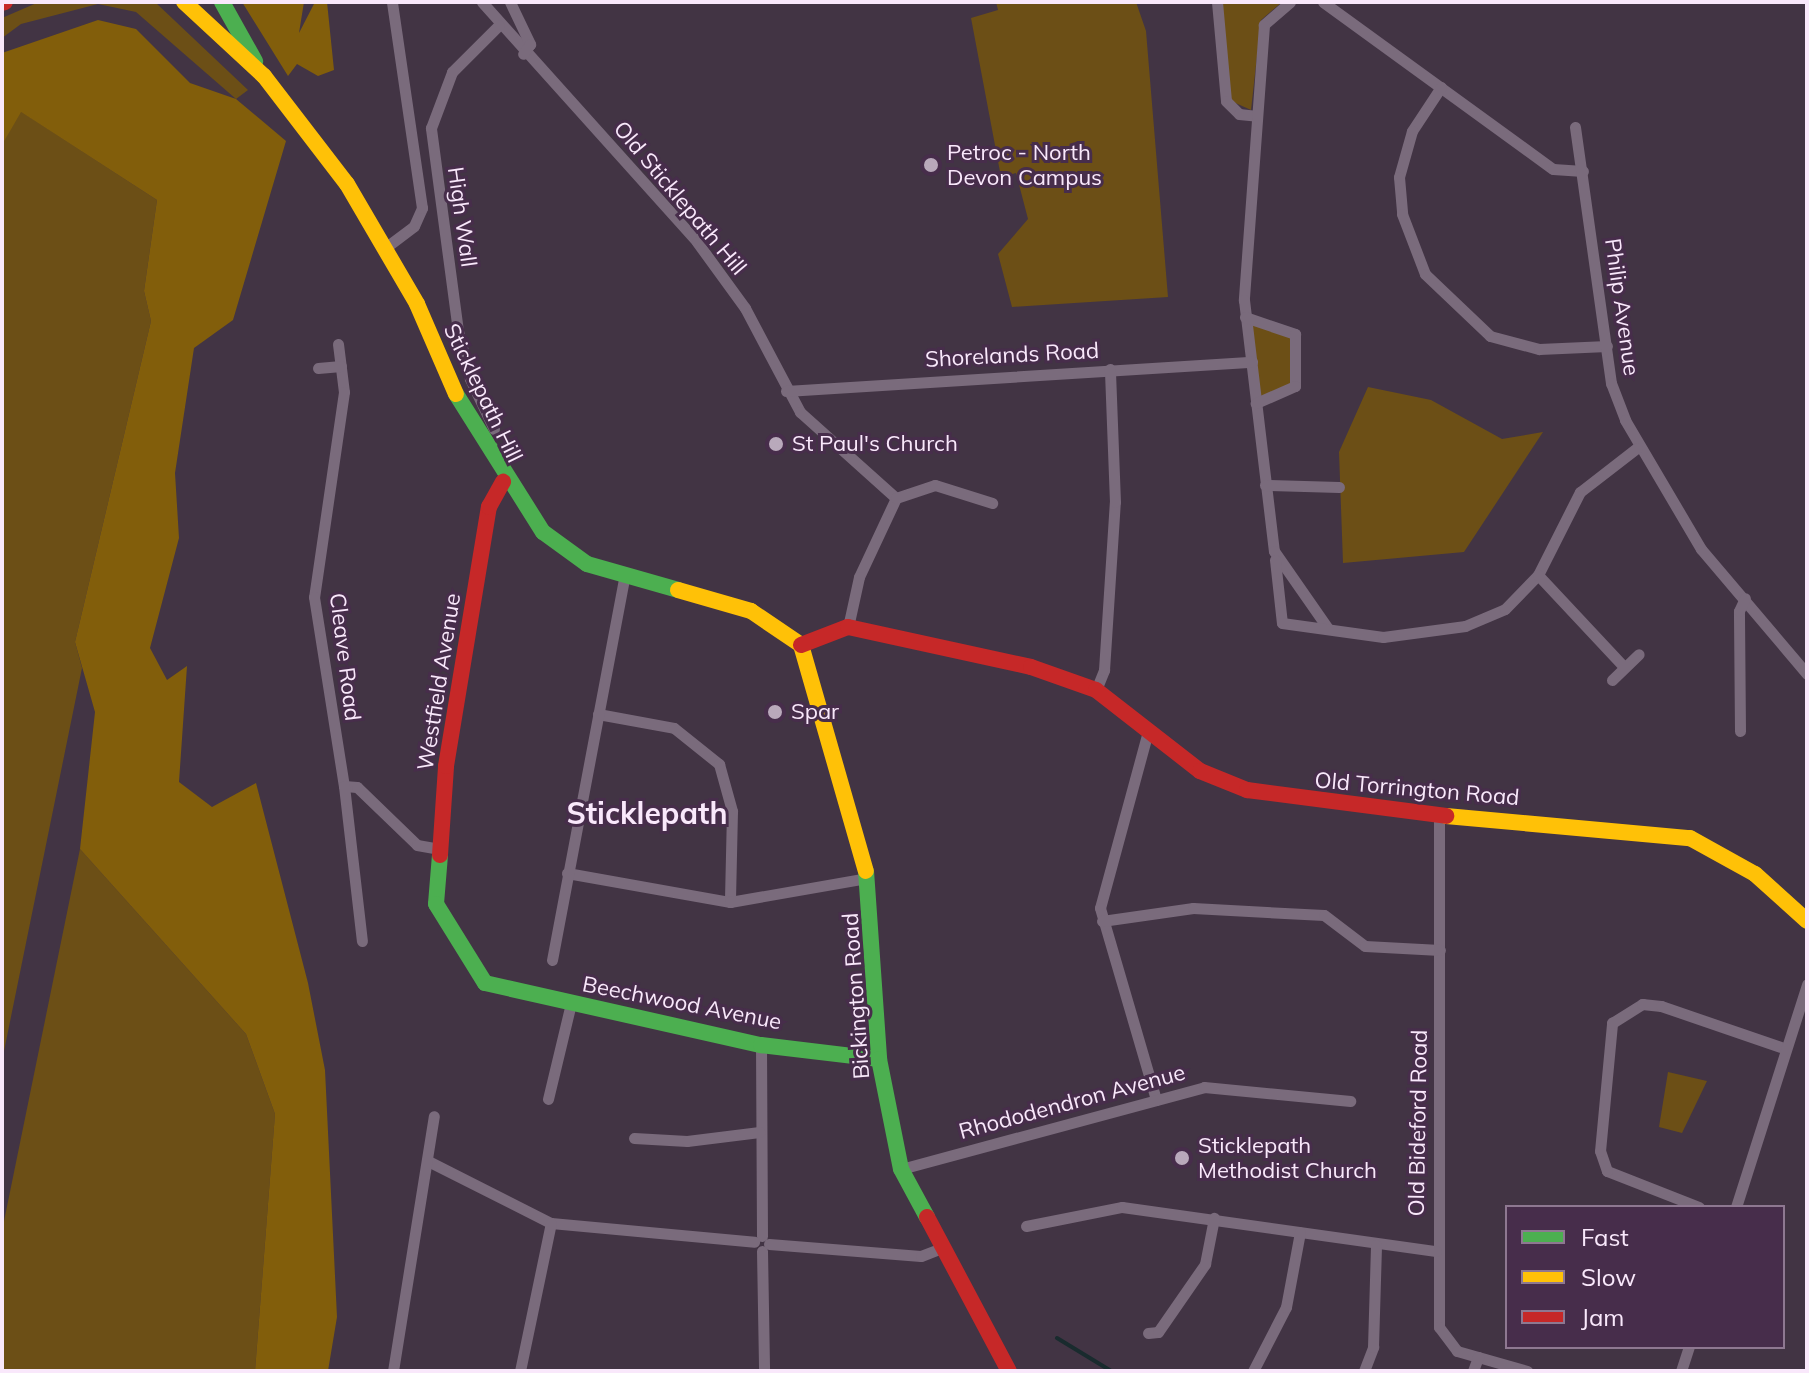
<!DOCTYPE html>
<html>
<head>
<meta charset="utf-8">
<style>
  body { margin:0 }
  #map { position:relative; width:1809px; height:1373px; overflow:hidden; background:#423444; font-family:Mulish,sans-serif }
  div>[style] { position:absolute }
  .green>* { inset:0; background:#6c4f16 }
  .forest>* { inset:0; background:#825e0b }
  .stream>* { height:4px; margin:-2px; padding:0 2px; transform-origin:2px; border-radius:2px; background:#192b2e }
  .street>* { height:11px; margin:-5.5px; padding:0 5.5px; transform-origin:5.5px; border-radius:5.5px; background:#7a6b7c }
  .fast>* { height:16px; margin:-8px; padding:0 8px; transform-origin:8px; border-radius:8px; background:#4caf50 }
  .slow>* { height:16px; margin:-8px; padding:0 8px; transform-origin:8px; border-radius:8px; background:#ffc107 }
  .jam>* { height:16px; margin:-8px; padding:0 8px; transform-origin:8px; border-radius:8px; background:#c62828 }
  .dots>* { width:22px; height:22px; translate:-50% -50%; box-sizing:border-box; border:4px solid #472d4b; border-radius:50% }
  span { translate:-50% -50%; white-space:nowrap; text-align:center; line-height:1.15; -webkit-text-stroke:6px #472d4b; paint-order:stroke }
  .poi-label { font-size:22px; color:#f9e8fb }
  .left { translate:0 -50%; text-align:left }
  .street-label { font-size:22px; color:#f9e8fb }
  .district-label { font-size:30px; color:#f9e8fb; font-weight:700 }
  .frame { position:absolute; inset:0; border:4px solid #f9e8fb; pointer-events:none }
  .legend { position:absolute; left:1505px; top:1205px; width:280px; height:144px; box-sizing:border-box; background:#472d4b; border:2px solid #8e7891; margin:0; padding:10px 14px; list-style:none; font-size:24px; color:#f9e8fb }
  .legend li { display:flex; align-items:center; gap:16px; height:40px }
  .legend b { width:40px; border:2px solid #8e7891 }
</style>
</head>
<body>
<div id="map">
  <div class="green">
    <i style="clip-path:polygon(39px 2px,155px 2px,248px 90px,236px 99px,136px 12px,98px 4px,21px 24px,2px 38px,2px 18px)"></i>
    <i style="clip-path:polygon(996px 2px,1136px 2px,1146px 31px,1168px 297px,1012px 307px,998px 254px,1028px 219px,1016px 173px,1001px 177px,971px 18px,998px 10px)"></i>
    <i style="clip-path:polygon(1221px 2px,1282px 2px,1261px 20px,1251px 110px,1231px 101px)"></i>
    <i style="clip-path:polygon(20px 111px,157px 200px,144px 291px,151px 321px,75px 642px,82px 668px,2px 1061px,2px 145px)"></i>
    <i style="clip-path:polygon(1250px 322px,1291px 336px,1291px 383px,1259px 399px)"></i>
    <i style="clip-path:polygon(1368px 387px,1431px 400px,1502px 439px,1543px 432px,1464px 552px,1343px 563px,1339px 452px)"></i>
    <i style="clip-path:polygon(80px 849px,246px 1034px,275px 1114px,255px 1371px,2px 1371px,2px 1231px)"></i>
    <i style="clip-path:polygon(1668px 1072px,1707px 1081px,1682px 1133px,1659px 1127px)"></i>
  </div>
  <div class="forest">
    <i style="clip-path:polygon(242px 2px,304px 2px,299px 33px,315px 2px,327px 2px,334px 70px,318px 76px,297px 64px,288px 76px)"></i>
    <i style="clip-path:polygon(98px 20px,136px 29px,190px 83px,236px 99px,286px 141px,233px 320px,194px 348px,175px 473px,179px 538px,150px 648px,167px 680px,187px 666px,179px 782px,212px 807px,256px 783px,308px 983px,325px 1070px,337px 1317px,328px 1371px,255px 1371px,275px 1114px,246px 1034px,80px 849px,95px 712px,75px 642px,151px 321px,144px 291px,157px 200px,21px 112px,2px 145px,2px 53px)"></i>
  </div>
  <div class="stream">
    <i style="left:1057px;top:1338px;width:63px;rotate:31.4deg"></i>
  </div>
  <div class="street">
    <i style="left:482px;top:2px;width:322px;rotate:48.1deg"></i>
    <i style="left:697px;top:242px;width:82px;rotate:54deg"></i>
    <i style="left:745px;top:308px;width:118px;rotate:62.1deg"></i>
    <i style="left:800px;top:412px;width:129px;rotate:41.9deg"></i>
    <i style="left:896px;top:498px;width:87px;rotate:115.1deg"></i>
    <i style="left:859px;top:577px;width:51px;rotate:102.4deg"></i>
    <i style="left:510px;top:2px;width:47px;rotate:64.5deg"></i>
    <i style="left:530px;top:44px;width:12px;rotate:125deg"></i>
    <i style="left:1217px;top:2px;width:99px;rotate:84.8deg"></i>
    <i style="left:1226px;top:101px;width:18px;rotate:45deg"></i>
    <i style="left:1239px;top:114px;width:18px;rotate:6deg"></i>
    <i style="left:1290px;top:2px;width:35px;rotate:139deg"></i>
    <i style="left:1264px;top:25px;width:276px;rotate:94.2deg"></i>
    <i style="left:1244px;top:300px;width:253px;rotate:83.2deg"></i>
    <i style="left:1274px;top:551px;width:93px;rotate:55.1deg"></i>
    <i style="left:1323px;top:2px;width:284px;rotate:36deg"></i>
    <i style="left:1553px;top:169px;width:30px;rotate:4deg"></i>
    <i style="left:1441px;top:87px;width:53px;rotate:123.4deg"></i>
    <i style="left:1412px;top:131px;width:48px;rotate:105.8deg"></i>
    <i style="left:1399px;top:177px;width:37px;rotate:85deg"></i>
    <i style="left:1402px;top:214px;width:64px;rotate:69deg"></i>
    <i style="left:1425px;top:274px;width:90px;rotate:43.6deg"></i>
    <i style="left:1490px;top:336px;width:51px;rotate:14.9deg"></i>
    <i style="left:1539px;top:349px;width:68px;rotate:-2.5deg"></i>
    <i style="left:1575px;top:127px;width:259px;rotate:82deg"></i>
    <i style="left:1611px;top:383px;width:40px;rotate:69deg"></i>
    <i style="left:1625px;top:420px;width:150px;rotate:59.5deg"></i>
    <i style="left:1701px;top:549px;width:164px;rotate:49.7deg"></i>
    <i style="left:385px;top:248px;width:36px;rotate:-37deg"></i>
    <i style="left:414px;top:226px;width:20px;rotate:-66deg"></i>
    <i style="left:422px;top:208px;width:208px;rotate:-98.3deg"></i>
    <i style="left:1245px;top:317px;width:53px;rotate:18.8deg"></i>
    <i style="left:1295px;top:334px;width:52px;rotate:90deg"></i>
    <i style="left:1295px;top:386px;width:43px;rotate:156.4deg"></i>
    <i style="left:338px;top:344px;width:48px;rotate:82.9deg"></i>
    <i style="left:344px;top:392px;width:207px;rotate:98.3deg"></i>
    <i style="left:314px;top:597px;width:191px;rotate:81deg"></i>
    <i style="left:344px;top:786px;width:13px;rotate:4deg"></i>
    <i style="left:357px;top:787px;width:83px;rotate:44deg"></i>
    <i style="left:417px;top:845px;width:23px;rotate:10deg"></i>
    <i style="left:318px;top:368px;width:23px;rotate:-5deg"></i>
    <i style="left:786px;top:391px;width:467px;rotate:-3.6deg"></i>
    <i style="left:494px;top:429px;width:55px;rotate:-115.6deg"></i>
    <i style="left:470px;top:379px;width:49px;rotate:-104deg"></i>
    <i style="left:458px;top:331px;width:205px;rotate:-97.6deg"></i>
    <i style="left:431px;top:128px;width:60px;rotate:-69.4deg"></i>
    <i style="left:452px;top:72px;width:66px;rotate:-45deg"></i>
    <i style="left:1265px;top:485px;width:74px;rotate:1.5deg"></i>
    <i style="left:896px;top:498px;width:41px;rotate:-18.4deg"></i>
    <i style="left:935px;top:485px;width:60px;rotate:17.5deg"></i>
    <i style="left:1275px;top:560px;width:63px;rotate:83.7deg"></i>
    <i style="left:1282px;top:623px;width:102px;rotate:7.9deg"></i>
    <i style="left:1383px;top:637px;width:83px;rotate:-7.6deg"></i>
    <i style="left:1465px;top:626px;width:43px;rotate:-23deg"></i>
    <i style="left:1505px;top:609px;width:47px;rotate:-45.9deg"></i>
    <i style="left:1538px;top:575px;width:93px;rotate:-63.2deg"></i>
    <i style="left:1580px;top:492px;width:72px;rotate:-37.7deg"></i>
    <i style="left:1538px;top:575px;width:126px;rotate:46.9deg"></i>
    <i style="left:1612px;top:680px;width:37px;rotate:-44deg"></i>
    <i style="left:1096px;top:690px;width:22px;rotate:-68deg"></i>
    <i style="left:1104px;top:670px;width:168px;rotate:-86.3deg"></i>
    <i style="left:1115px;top:502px;width:133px;rotate:-92.2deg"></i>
    <i style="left:598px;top:714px;width:77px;rotate:10.4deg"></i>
    <i style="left:674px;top:728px;width:58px;rotate:38.7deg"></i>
    <i style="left:719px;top:764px;width:49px;rotate:74.5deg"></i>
    <i style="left:732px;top:811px;width:91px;rotate:91.3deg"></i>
    <i style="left:1740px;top:731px;width:120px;rotate:-90.5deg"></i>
    <i style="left:1739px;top:611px;width:14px;rotate:-65deg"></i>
    <i style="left:1147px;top:735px;width:179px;rotate:105.2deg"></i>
    <i style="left:1100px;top:908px;width:200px;rotate:73.7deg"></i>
    <i style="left:344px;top:786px;width:156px;rotate:83.4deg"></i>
    <i style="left:1439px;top:817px;width:510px;rotate:90deg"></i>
    <i style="left:1439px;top:1327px;width:30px;rotate:53deg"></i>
    <i style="left:1457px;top:1351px;width:73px;rotate:15.9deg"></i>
    <i style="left:567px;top:873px;width:166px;rotate:10.1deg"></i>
    <i style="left:730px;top:902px;width:140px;rotate:-9.9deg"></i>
    <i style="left:1102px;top:921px;width:92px;rotate:-8.1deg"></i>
    <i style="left:1193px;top:908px;width:131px;rotate:3.1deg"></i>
    <i style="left:1324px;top:915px;width:51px;rotate:37.1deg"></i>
    <i style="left:1365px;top:946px;width:75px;rotate:3.1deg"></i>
    <i style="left:552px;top:960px;width:389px;rotate:-79.3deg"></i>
    <i style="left:761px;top:1045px;width:191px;rotate:89.7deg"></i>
    <i style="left:548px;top:1099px;width:99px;rotate:-76.5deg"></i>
    <i style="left:634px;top:1138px;width:53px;rotate:3.2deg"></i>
    <i style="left:687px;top:1141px;width:73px;rotate:-7.1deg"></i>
    <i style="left:430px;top:1162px;width:136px;rotate:26.8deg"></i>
    <i style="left:551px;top:1223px;width:204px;rotate:5.3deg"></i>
    <i style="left:901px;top:1169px;width:314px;rotate:-15.1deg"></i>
    <i style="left:1204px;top:1087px;width:147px;rotate:5.5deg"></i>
    <i style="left:1699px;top:1207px;width:99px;rotate:-158.6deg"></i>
    <i style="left:1607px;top:1171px;width:21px;rotate:-109deg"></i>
    <i style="left:1600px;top:1151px;width:129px;rotate:-84.6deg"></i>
    <i style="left:1612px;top:1023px;width:36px;rotate:-32deg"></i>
    <i style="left:1642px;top:1004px;width:19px;rotate:6deg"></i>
    <i style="left:1661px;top:1006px;width:130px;rotate:18.9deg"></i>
    <i style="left:1736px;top:1207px;width:234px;rotate:-72.3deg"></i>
    <i style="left:1026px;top:1226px;width:98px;rotate:-11.2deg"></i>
    <i style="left:1122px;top:1207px;width:317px;rotate:8deg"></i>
    <i style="left:769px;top:1244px;width:152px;rotate:4.5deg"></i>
    <i style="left:921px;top:1256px;width:19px;rotate:-21deg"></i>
    <i style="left:762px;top:1251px;width:120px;rotate:89deg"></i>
    <i style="left:1148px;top:1333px;width:10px;rotate:-6deg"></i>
    <i style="left:1158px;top:1332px;width:83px;rotate:-55.3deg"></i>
    <i style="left:1205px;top:1264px;width:47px;rotate:-78.9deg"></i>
    <i style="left:393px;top:1371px;width:258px;rotate:-80.9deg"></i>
    <i style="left:520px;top:1371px;width:151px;rotate:-78.2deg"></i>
    <i style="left:1253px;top:1371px;width:72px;rotate:-62.7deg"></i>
    <i style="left:1286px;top:1307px;width:76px;rotate:-79.4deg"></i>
    <i style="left:1364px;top:1371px;width:26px;rotate:-69deg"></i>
    <i style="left:1373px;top:1347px;width:102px;rotate:-88.3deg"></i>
    <i style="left:1473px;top:1371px;width:15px;rotate:-70deg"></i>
    <i style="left:1681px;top:1371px;width:25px;rotate:-72deg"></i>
  </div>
  <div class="fast">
    <i style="left:222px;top:2px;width:68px;rotate:60.8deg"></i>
    <i style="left:456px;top:394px;width:163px;rotate:57.8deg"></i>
    <i style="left:543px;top:532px;width:54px;rotate:36deg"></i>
    <i style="left:587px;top:564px;width:95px;rotate:15.9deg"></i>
    <i style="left:440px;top:855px;width:49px;rotate:94.7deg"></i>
    <i style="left:436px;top:904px;width:93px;rotate:58.2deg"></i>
    <i style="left:485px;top:983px;width:283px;rotate:12.7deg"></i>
    <i style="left:761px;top:1045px;width:119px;rotate:6.8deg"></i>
    <i style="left:866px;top:871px;width:188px;rotate:86deg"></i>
    <i style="left:879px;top:1059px;width:112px;rotate:78.7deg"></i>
    <i style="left:901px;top:1169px;width:55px;rotate:61.6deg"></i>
  </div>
  <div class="slow">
    <i style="left:184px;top:2px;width:109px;rotate:42.8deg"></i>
    <i style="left:264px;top:76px;width:136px;rotate:52.5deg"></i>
    <i style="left:347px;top:184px;width:139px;rotate:59.7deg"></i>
    <i style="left:417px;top:304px;width:98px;rotate:66.6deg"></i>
    <i style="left:678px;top:590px;width:76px;rotate:16deg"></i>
    <i style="left:751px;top:611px;width:60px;rotate:34.2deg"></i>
    <i style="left:801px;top:645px;width:235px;rotate:74deg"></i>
    <i style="left:1446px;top:816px;width:245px;rotate:5.2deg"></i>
    <i style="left:1690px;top:838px;width:74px;rotate:29deg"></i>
    <i style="left:1755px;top:874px;width:70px;rotate:42.1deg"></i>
  </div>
  <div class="jam">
    <i style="left:2px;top:3px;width:3px;rotate:-18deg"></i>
    <i style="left:801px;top:645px;width:50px;rotate:-21deg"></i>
    <i style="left:848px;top:627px;width:187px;rotate:12.3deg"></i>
    <i style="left:1031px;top:667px;width:69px;rotate:19.5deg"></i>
    <i style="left:1096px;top:690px;width:132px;rotate:37.9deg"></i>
    <i style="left:1200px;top:771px;width:51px;rotate:22deg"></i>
    <i style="left:1247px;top:790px;width:201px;rotate:7.4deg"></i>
    <i style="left:440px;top:855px;width:89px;rotate:-86.1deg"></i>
    <i style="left:446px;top:766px;width:263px;rotate:-80.6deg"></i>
    <i style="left:489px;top:507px;width:29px;rotate:-61deg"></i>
    <i style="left:927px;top:1217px;width:174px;rotate:62deg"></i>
  </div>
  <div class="dots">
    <i style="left:931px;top:165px;background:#b9a9bb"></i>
    <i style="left:776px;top:444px;background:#b9a9bb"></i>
    <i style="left:775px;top:712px;background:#b9a9bb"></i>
    <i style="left:1182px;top:1158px;background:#b9a9bb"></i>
  </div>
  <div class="poi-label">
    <span class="left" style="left:947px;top:165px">Petroc - North<br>Devon Campus</span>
    <span class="left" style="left:792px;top:444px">St Paul's Church</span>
    <span class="left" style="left:791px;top:712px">Spar</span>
    <span class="left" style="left:1198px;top:1158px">Sticklepath<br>Methodist Church</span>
  </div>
  <div class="street-label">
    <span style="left:680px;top:198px;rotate:50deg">Old Sticklepath Hill</span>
    <span style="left:462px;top:217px;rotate:82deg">High Wall</span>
    <span style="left:1622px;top:307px;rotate:82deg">Philip Avenue</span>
    <span style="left:1012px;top:355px;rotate:-3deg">Shorelands Road</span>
    <span style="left:483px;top:393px;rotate:64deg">Sticklepath Hill</span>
    <span style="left:345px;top:657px;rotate:83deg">Cleave Road</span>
    <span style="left:439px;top:682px;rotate:-81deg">Westfield Avenue</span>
    <span style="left:1417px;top:789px;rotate:5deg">Old Torrington Road</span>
    <span style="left:856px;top:996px;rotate:-94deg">Bickington Road</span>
    <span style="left:682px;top:1003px;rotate:11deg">Beechwood Avenue</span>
    <span style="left:1072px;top:1102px;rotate:-15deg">Rhododendron Avenue</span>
    <span style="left:1418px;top:1123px;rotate:-89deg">Old Bideford Road</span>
  </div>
  <div class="district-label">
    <span style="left:647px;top:813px">Sticklepath</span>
  </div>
  <div class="frame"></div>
  <ul class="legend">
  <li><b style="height:10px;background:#4caf50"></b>Fast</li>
  <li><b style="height:10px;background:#ffc107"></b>Slow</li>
  <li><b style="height:10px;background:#c62828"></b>Jam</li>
  </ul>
</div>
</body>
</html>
